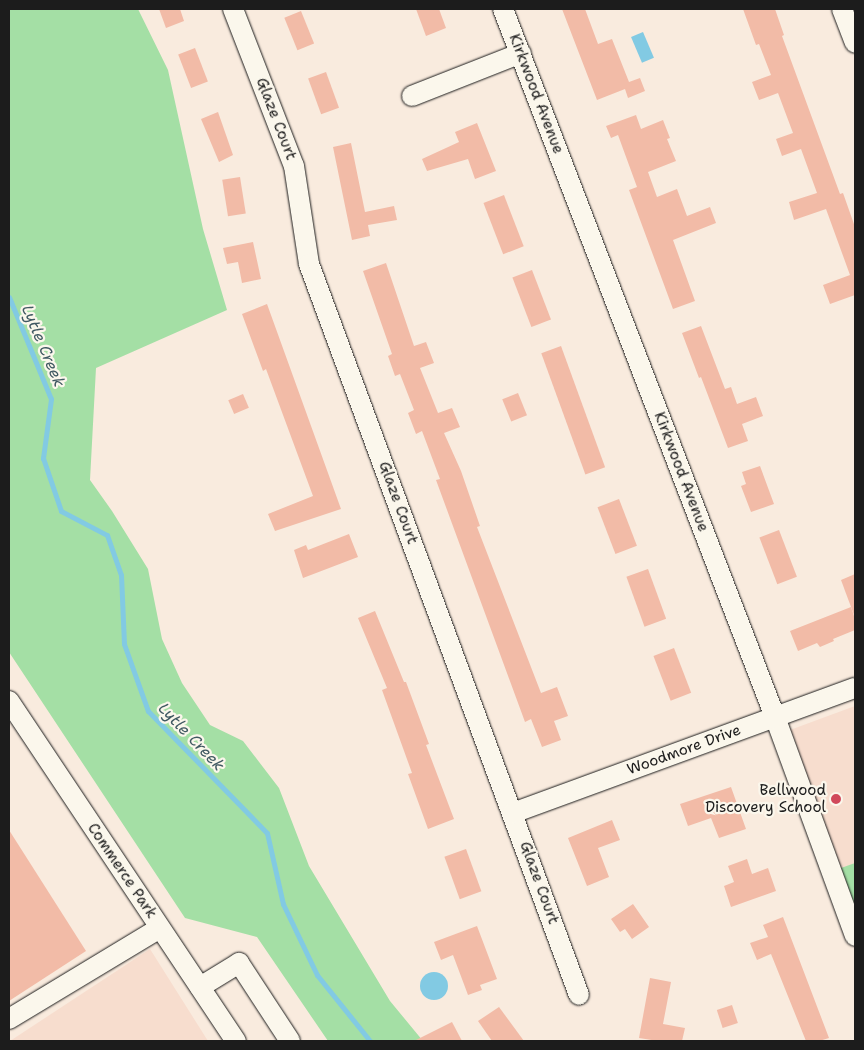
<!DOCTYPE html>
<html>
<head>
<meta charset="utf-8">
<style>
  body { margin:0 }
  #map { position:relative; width:864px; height:1050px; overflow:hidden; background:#f9ebde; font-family:"Shantell Sans",sans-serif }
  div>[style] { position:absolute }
  .built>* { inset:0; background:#f7ddce }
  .green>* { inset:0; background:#a4dfa5 }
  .water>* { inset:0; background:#82cae3; transform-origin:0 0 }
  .round { border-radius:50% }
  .stream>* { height:5px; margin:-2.5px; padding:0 2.5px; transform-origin:2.5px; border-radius:2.5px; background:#82cae3 }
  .building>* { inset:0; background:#f2bba7; transform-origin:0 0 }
  .roads { filter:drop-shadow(0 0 1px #1c1c1c) drop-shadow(0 0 1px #1c1c1c) }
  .minor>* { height:20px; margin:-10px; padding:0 10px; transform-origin:10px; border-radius:10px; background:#fbf7ec }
  .dots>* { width:14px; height:14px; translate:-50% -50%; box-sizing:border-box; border:2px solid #fbf7ec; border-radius:50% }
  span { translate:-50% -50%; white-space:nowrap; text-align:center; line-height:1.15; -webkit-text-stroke:4.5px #fbf7ec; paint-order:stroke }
  .street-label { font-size:15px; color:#1c1c1c }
  .poi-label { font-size:15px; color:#1c1c1c }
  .right { translate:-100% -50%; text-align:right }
  .water-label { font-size:16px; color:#405962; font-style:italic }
  .frame { position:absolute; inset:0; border:10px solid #1c1c1c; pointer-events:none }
</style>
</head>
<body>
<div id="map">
  <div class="built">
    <i style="clip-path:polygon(855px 706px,855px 906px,790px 730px)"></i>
    <i style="clip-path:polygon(150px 949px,208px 1041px,10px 1041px)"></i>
  </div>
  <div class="green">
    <i style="clip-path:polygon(9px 9px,138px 9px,168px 70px,203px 229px,227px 310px,96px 368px,90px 480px,112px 511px,148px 569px,162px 639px,182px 683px,210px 725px,243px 741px,279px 788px,309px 866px,390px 1001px,423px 1041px,328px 1041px,257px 937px,185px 918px,9px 652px)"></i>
    <i style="clip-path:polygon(855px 863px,855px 906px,841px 868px)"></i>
  </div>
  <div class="water">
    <i style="left:643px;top:32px;width:28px;height:13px;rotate:67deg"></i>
    <i class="round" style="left:420px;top:972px;width:28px;height:28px"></i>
  </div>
  <div class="stream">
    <i style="left:9px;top:297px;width:110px;rotate:67.6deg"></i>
    <i style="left:51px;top:399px;width:60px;rotate:97.7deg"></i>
    <i style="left:43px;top:458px;width:56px;rotate:71.2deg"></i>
    <i style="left:61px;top:511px;width:52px;rotate:27.6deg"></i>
    <i style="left:107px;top:535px;width:42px;rotate:70.7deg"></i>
    <i style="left:121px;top:575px;width:69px;rotate:87.5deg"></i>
    <i style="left:124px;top:644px;width:71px;rotate:70.3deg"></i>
    <i style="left:148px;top:711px;width:170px;rotate:45.7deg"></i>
    <i style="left:267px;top:833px;width:73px;rotate:77.3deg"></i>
    <i style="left:283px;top:904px;width:79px;rotate:64.4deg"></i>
    <i style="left:317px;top:975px;width:85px;rotate:51.2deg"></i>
  </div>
  <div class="building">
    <i style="clip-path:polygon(159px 9px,180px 9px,184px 21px,166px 28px)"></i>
    <i style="clip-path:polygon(416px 9px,439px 9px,446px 28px,426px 36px)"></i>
    <i style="clip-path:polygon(562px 9px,585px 9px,598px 44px,612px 39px,629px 82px,640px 78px,645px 91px,628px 98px,625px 89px,597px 100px)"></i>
    <i style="clip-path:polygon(743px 9px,775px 9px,784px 35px,782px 36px,840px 194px,843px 193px,855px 227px,855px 295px,830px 304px,823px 285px,850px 275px,826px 209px,794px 220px,789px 202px,817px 193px,801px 149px,782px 156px,776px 139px,793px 133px,778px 93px,759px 100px,752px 82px,771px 75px,759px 44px,756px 45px)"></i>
    <i style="left:301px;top:11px;width:35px;height:18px;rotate:68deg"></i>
    <i style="left:195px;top:48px;width:36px;height:18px;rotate:69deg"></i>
    <i style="left:326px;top:72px;width:38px;height:19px;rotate:70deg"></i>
    <i style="clip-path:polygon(218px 112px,233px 155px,219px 162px,201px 119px)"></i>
    <i style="clip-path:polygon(636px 115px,641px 129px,663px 120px,670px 138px,667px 139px,676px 161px,648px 172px,657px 197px,677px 189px,687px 216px,710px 207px,716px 223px,673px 240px,695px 301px,673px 309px,629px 190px,637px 187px,618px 135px,611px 138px,606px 126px)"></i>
    <i style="clip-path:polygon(477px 123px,496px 171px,475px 179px,468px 159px,427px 171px,422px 159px,459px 142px,455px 132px)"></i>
    <i style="clip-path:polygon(351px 143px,365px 212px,394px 206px,397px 220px,368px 225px,370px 236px,352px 240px,333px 147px)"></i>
    <i style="left:240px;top:177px;width:37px;height:18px;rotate:81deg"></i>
    <i style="left:504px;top:195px;width:55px;height:22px;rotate:69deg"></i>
    <i style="clip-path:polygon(253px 242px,261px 279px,242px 283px,238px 262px,227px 264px,223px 248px)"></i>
    <i style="clip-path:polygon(386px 263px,414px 346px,426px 342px,434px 363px,420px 368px,438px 413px,452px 408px,460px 427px,444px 433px,461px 471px,480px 526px,477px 527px,541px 693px,557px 687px,568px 716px,554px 721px,561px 740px,542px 747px,531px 719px,525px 722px,436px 480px,440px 479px,422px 431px,416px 434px,408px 413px,414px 410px,400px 374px,395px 376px,388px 356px,392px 354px,363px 271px)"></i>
    <i style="left:532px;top:270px;width:53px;height:21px;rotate:69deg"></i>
    <i style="clip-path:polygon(267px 304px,341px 509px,275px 531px,268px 514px,313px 496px,266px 369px,263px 371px,242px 314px)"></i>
    <i style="clip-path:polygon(701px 326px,725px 389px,731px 387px,737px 404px,756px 397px,763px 416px,742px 424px,748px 441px,728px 448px,701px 377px,699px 378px,682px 333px)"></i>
    <i style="left:561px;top:346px;width:129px;height:21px;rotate:70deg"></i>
    <i style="left:518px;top:393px;width:24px;height:17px;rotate:68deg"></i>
    <i style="left:243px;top:394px;width:15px;height:16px;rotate:67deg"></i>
    <i style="clip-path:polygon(760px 466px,774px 504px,751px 512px,741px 486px,746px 484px,742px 472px)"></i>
    <i style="left:619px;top:499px;width:50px;height:23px;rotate:69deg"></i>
    <i style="left:779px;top:530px;width:50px;height:21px;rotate:69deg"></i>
    <i style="clip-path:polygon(349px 534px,358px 557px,303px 578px,294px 550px,306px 545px,308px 550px)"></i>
    <i style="left:648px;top:569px;width:53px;height:23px;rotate:70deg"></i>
    <i style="clip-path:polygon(855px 574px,855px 615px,854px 615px,841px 580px)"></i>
    <i style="clip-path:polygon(851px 607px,855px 619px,855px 630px,833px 639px,834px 641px,820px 647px,817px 643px,798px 651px,790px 631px)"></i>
    <i style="clip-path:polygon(375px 611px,404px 682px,406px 682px,429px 744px,426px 745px,454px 819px,428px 829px,408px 774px,412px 773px,382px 690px,387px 688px,358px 618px)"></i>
    <i style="left:674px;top:648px;width:48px;height:22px;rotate:69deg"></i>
    <i style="clip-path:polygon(731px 787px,746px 829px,719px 838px,711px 818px,688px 826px,680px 804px)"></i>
    <i style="clip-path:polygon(612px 820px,620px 840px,598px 848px,609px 877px,587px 886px,568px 838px)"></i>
    <i style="clip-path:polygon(9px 830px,86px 951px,9px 1001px)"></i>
    <i style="left:466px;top:849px;width:45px;height:23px;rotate:70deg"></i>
    <i style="clip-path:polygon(747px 859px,752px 874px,768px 868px,776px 891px,731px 907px,724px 886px,734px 882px,728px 866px)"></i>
    <i style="clip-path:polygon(633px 904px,649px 927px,632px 939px,625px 929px,620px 932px,611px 919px)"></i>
    <i style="clip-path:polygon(783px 917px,829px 1038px,819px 1041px,806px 1041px,771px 954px,757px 960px,750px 943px,768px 937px,763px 925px)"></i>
    <i style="clip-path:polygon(477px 926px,497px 979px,480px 985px,482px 990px,468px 995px,453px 955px,441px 960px,434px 942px)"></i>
    <i style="clip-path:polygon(650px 978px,671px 982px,663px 1024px,685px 1028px,682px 1041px,658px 1041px,639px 1038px)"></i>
    <i style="left:732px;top:1005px;width:19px;height:16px;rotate:72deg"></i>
    <i style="clip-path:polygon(499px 1007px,524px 1041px,492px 1041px,478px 1021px)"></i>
    <i style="clip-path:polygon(452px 1022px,462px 1041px,414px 1041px)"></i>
  </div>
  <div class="roads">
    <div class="minor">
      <i style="left:233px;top:9px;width:168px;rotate:68.8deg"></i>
      <i style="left:294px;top:166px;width:99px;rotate:81.3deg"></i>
      <i style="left:309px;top:264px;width:779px;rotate:69.73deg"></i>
      <i style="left:503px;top:9px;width:758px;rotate:68.98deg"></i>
      <i style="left:775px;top:717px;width:233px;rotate:69.9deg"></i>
      <i style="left:842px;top:9px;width:36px;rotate:69deg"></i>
      <i style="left:412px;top:96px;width:117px;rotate:-21.5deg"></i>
      <i style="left:9px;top:701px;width:409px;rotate:56.3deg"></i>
      <i style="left:513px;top:813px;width:364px;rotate:-20.1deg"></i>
      <i style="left:200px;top:987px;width:46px;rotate:-31.6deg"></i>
      <i style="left:239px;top:963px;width:93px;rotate:56.8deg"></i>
      <i style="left:9px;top:1019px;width:176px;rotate:-31.1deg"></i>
    </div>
  </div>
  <div class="dots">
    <i style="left:836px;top:799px;background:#d1495b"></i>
  </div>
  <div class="street-label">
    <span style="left:536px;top:94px;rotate:69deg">Kirkwood Avenue</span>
    <span style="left:276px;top:119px;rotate:69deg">Glaze Court</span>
    <span style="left:681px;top:472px;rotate:69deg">Kirkwood Avenue</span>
    <span style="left:398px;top:503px;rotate:70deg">Glaze Court</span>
    <span style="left:684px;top:750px;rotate:-20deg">Woodmore Drive</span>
    <span style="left:122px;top:871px;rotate:56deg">Commerce Park</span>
    <span style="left:539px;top:883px;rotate:70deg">Glaze Court</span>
  </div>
  <div class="poi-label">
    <span class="right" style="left:826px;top:799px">Bellwood<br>Discovery School</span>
  </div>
  <div class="water-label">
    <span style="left:43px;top:346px;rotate:67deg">Lytle Creek</span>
    <span style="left:191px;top:737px;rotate:46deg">Lytle Creek</span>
  </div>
  <div class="frame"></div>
</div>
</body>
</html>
